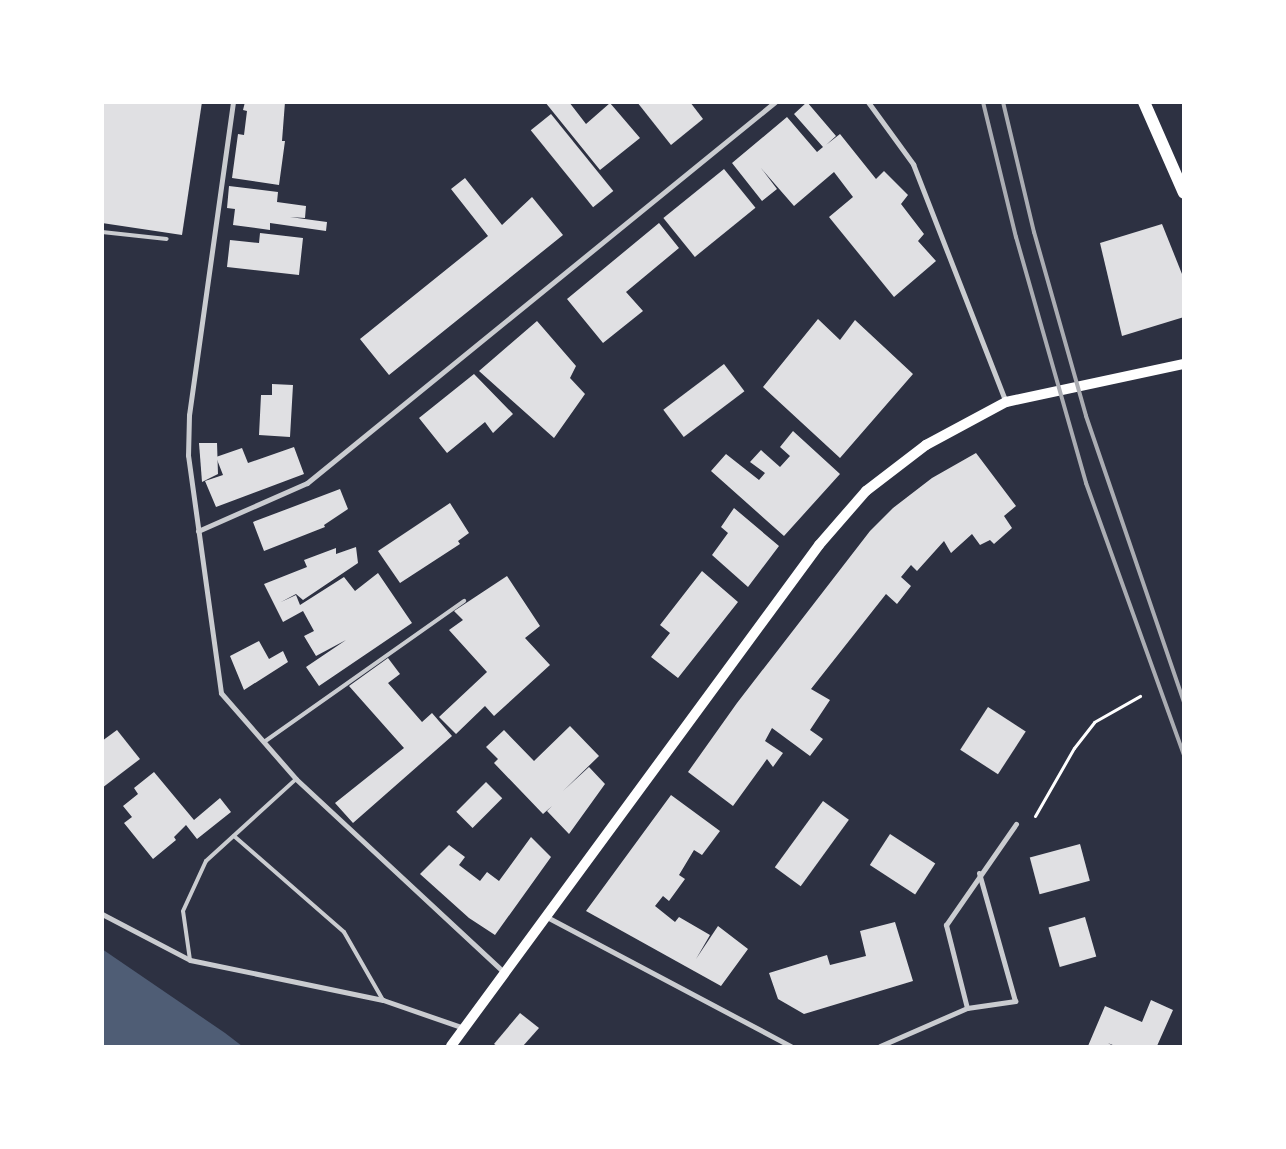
<!DOCTYPE html>
<html>
<head>
<meta charset="utf-8">
<style>
  body { margin:0 }
  #map { position:relative; width:1286px; height:1149px; overflow:hidden; background:#2d3142; font-family:"Source Serif 4",serif }
  div>[style] { position:absolute }
  .water>* { inset:0; background:#4f5d75 }
  .building>* { inset:0; background:#e0e0e3; transform-origin:0 0 }
  .path>* { height:3px; margin:-1.5px; padding:0 1.5px; transform-origin:1.5px; border-radius:1.5px; background:#fff }
  .service>* { height:4px; margin:-2px; padding:0 2px; transform-origin:2px; border-radius:2px; background:#caccd0 }
  .minor>* { height:5px; margin:-2.5px; padding:0 2.5px; transform-origin:2.5px; border-radius:2.5px; background:#caccd0 }
  .secondary>* { height:10px; margin:-5px; padding:0 5px; transform-origin:5px; border-radius:5px; background:#fff }
  .primary>* { height:12px; margin:-6px; padding:0 6px; transform-origin:6px; border-radius:6px; background:#fff }
  .rail>* { height:4px; margin:-2px; padding:0 2px; transform-origin:2px; border-radius:2px; background:#abadb3 }
  span { translate:-50% -50%; white-space:nowrap; text-align:center; line-height:1.15; -webkit-text-stroke:5px #fff; paint-order:stroke }
  .frame { position:absolute; inset:0; border:104px solid #fff; pointer-events:none }
</style>
</head>
<body>
<div id="map">
  <div class="water">
    <i style="clip-path:polygon(102px 949px,225px 1033px,242px 1046px,103px 1046px)"></i>
  </div>
  <div class="building">
    <i style="clip-path:polygon(102px 102px,202px 102px,182px 235px,102px 223px)"></i>
    <i style="clip-path:polygon(245px 102px,285px 102px,282px 141px,285px 141px,279px 185px,232px 178px,238px 134px,244px 135px,247px 111px,243px 110px)"></i>
    <i style="clip-path:polygon(545px 102px,569px 102px,586px 124px,610px 103px,640px 138px,600px 170px)"></i>
    <i style="clip-path:polygon(637px 102px,690px 102px,703px 119px,671px 145px)"></i>
    <i style="clip-path:polygon(807px 102px,836px 136px,826px 145px,840px 134px,876px 179px,884px 171px,908px 195px,901px 204px,924px 234px,918px 241px,936px 261px,894px 297px,829px 217px,853px 197px,834px 172px,794px 206px,761px 168px,777px 189px,762px 201px,732px 163px,787px 117px,817px 152px,823px 147px,794px 114px)"></i>
    <i style="left:551px;top:114px;width:99px;height:26px;rotate:51deg"></i>
    <i style="left:724px;top:169px;width:50px;height:78px;rotate:51deg"></i>
    <i style="clip-path:polygon(465px 178px,502px 225px,532px 197px,563px 235px,389px 375px,360px 339px,488px 236px,451px 189px)"></i>
    <i style="clip-path:polygon(229px 186px,278px 192px,277px 202px,306px 206px,305px 218px,290px 217px,327px 222px,326px 231px,270px 223px,270px 230px,233px 225px,235px 209px,227px 208px)"></i>
    <i style="clip-path:polygon(659px 223px,679px 248px,626px 292px,643px 311px,603px 343px,567px 299px)"></i>
    <i style="clip-path:polygon(1162px 224px,1184px 279px,1184px 317px,1122px 336px,1100px 243px)"></i>
    <i style="clip-path:polygon(260px 233px,303px 238px,299px 275px,227px 267px,230px 240px,259px 243px)"></i>
    <i style="clip-path:polygon(818px 319px,840px 340px,855px 320px,913px 374px,840px 458px,763px 387px)"></i>
    <i style="clip-path:polygon(537px 321px,576px 366px,570px 378px,585px 394px,554px 438px,479px 371px)"></i>
    <i style="left:724px;top:364px;width:34px;height:76px;rotate:53deg"></i>
    <i style="clip-path:polygon(474px 374px,513px 414px,493px 433px,485px 422px,447px 453px,419px 418px)"></i>
    <i style="clip-path:polygon(272px 384px,293px 385px,290px 437px,259px 435px,261px 395px,272px 395px)"></i>
    <i style="clip-path:polygon(793px 431px,840px 474px,784px 536px,711px 471px,726px 454px,759px 480px,765px 473px,750px 462px,761px 450px,780px 467px,790px 456px,780px 447px)"></i>
    <i style="clip-path:polygon(199px 443px,217px 443px,218px 474px,202px 482px)"></i>
    <i style="clip-path:polygon(294px 447px,304px 474px,216px 507px,205px 481px,223px 475px,216px 457px,242px 448px,248px 463px)"></i>
    <i style="clip-path:polygon(976px 453px,1016px 506px,1004px 516px,1012px 528px,994px 544px,990px 540px,980px 545px,972px 534px,951px 553px,944px 541px,917px 571px,911px 565px,901px 577px,911px 586px,897px 604px,886px 594px,811px 689px,830px 700px,810px 730px,823px 739px,810px 756px,772px 728px,765px 741px,783px 753px,773px 767px,767px 759px,733px 806px,688px 772px,737px 703px,870px 531px,893px 508px,932px 478px)"></i>
    <i style="clip-path:polygon(340px 489px,348px 509px,324px 525px,325px 527px,264px 551px,253px 522px)"></i>
    <i style="clip-path:polygon(450px 503px,469px 533px,458px 541px,460px 544px,400px 583px,378px 551px)"></i>
    <i style="clip-path:polygon(734px 508px,779px 546px,748px 587px,712px 555px,728px 533px,721px 527px)"></i>
    <i style="clip-path:polygon(356px 547px,358px 563px,303px 600px,296px 594px,281px 602px,296px 595px,300px 605px,344px 577px,355px 591px,378px 573px,412px 623px,319px 686px,306px 667px,346px 640px,316px 656px,304px 636px,314px 631px,303px 611px,283px 622px,264px 584px,307px 567px,304px 560px,336px 548px,336px 554px)"></i>
    <i style="clip-path:polygon(702px 571px,738px 602px,678px 678px,651px 657px,670px 633px,660px 625px)"></i>
    <i style="clip-path:polygon(507px 576px,540px 626px,525px 638px,550px 665px,494px 716px,485px 706px,456px 734px,439px 717px,487px 672px,449px 630px,463px 620px,454px 611px)"></i>
    <i style="clip-path:polygon(259px 641px,269px 659px,283px 651px,288px 662px,244px 690px,230px 656px)"></i>
    <i style="clip-path:polygon(388px 658px,400px 674px,388px 683px,422px 722px,432px 713px,452px 736px,353px 823px,335px 803px,404px 748px,349px 686px)"></i>
    <i style="left:988px;top:707px;width:45px;height:51px;rotate:33deg"></i>
    <i style="clip-path:polygon(570px 726px,599px 756px,563px 791px,589px 767px,605px 784px,569px 834px,547px 811px,552px 806px,543px 814px,494px 763px,498px 759px,486px 747px,504px 730px,534px 761px)"></i>
    <i style="clip-path:polygon(117px 730px,140px 759px,102px 788px,102px 741px)"></i>
    <i style="clip-path:polygon(154px 772px,194px 820px,220px 798px,231px 812px,197px 839px,186px 825px,174px 837px,176px 840px,153px 859px,124px 823px,132px 817px,123px 806px,138px 794px,134px 788px)"></i>
    <i style="left:486px;top:782px;width:23px;height:42px;rotate:45deg"></i>
    <i style="clip-path:polygon(671px 795px,720px 831px,702px 855px,694px 850px,679px 875px,685px 879px,669px 901px,663px 896px,655px 906px,675px 922px,679px 917px,710px 935px,696px 959px,718px 926px,748px 949px,721px 986px,586px 911px)"></i>
    <i style="left:823px;top:801px;width:32px;height:82px;rotate:36deg"></i>
    <i style="left:890px;top:834px;width:54px;height:37px;rotate:33deg"></i>
    <i style="clip-path:polygon(531px 837px,551px 857px,495px 935px,469px 918px,420px 874px,449px 845px,465px 857px,453px 873px,459px 865px,480px 881px,487px 872px,499px 881px)"></i>
    <i style="left:1080px;top:844px;width:38px;height:52px;rotate:75deg"></i>
    <i style="left:1085px;top:917px;width:41px;height:38px;rotate:74deg"></i>
    <i style="clip-path:polygon(895px 922px,913px 981px,804px 1014px,778px 999px,769px 973px,827px 955px,830px 965px,866px 956px,860px 931px)"></i>
    <i style="clip-path:polygon(1151px 1000px,1173px 1010px,1157px 1046px,1115px 1046px,1108px 1043px,1113px 1046px,1088px 1046px,1105px 1006px,1142px 1022px)"></i>
    <i style="clip-path:polygon(520px 1013px,539px 1028px,523px 1046px,497px 1046px,494px 1044px)"></i>
  </div>
  <div class="path">
    <i style="left:1035px;top:816px;width:78px;rotate:-60.2deg"></i>
    <i style="left:1074px;top:748px;width:33px;rotate:-52deg"></i>
    <i style="left:1094px;top:722px;width:53px;rotate:-29.5deg"></i>
  </div>
  <div class="service">
    <i style="left:102px;top:232px;width:65px;rotate:6.1deg"></i>
    <i style="left:264px;top:742px;width:245px;rotate:-35.2deg"></i>
    <i style="left:234px;top:836px;width:146px;rotate:41.1deg"></i>
    <i style="left:344px;top:932px;width:78px;rotate:60.2deg"></i>
    <i style="left:190px;top:960px;width:49px;rotate:-98.1deg"></i>
    <i style="left:183px;top:911px;width:55px;rotate:-65.3deg"></i>
    <i style="left:206px;top:861px;width:122px;rotate:-42.3deg"></i>
  </div>
  <div class="minor">
    <i style="left:233px;top:102px;width:316px;rotate:98deg"></i>
    <i style="left:189px;top:415px;width:40px;rotate:91.4deg"></i>
    <i style="left:188px;top:455px;width:240px;rotate:82.1deg"></i>
    <i style="left:221px;top:693px;width:114px;rotate:48.9deg"></i>
    <i style="left:296px;top:779px;width:284px;rotate:42.9deg"></i>
    <i style="left:868px;top:102px;width:77px;rotate:54deg"></i>
    <i style="left:913px;top:164px;width:256px;rotate:68.7deg"></i>
    <i style="left:198px;top:531px;width:119px;rotate:-23.8deg"></i>
    <i style="left:307px;top:483px;width:603px;rotate:-39.15deg"></i>
    <i style="left:102px;top:914px;width:99px;rotate:27.6deg"></i>
    <i style="left:190px;top:960px;width:197px;rotate:11.7deg"></i>
    <i style="left:383px;top:1000px;width:86px;rotate:19.1deg"></i>
    <i style="left:545px;top:916px;width:278px;rotate:27.9deg"></i>
    <i style="left:967px;top:1008px;width:86px;rotate:-104.2deg"></i>
    <i style="left:946px;top:925px;width:123px;rotate:-55.3deg"></i>
    <i style="left:880px;top:1046px;width:95px;rotate:-23.6deg"></i>
    <i style="left:967px;top:1008px;width:49px;rotate:-8.3deg"></i>
    <i style="left:1015px;top:1001px;width:133px;rotate:-105.7deg"></i>
  </div>
  <div class="secondary">
    <i style="left:451px;top:1046px;width:622px;rotate:-53.7deg"></i>
    <i style="left:819px;top:545px;width:72px;rotate:-49deg"></i>
    <i style="left:866px;top:491px;width:76px;rotate:-37.5deg"></i>
    <i style="left:926px;top:445px;width:91px;rotate:-28.3deg"></i>
    <i style="left:1006px;top:402px;width:182px;rotate:-12.1deg"></i>
  </div>
  <div class="primary">
    <i style="left:1144px;top:102px;width:99px;rotate:66.3deg"></i>
  </div>
  <div class="rail">
    <i style="left:983px;top:102px;width:139px;rotate:76.3deg"></i>
    <i style="left:1016px;top:237px;width:256px;rotate:74.1deg"></i>
    <i style="left:1086px;top:483px;width:289px;rotate:70.2deg"></i>
    <i style="left:1003px;top:102px;width:134px;rotate:76.6deg"></i>
    <i style="left:1034px;top:232px;width:191px;rotate:74.2deg"></i>
    <i style="left:1086px;top:416px;width:303px;rotate:71.1deg"></i>
  </div>
  <div class="frame"></div>
</div>
</body>
</html>
